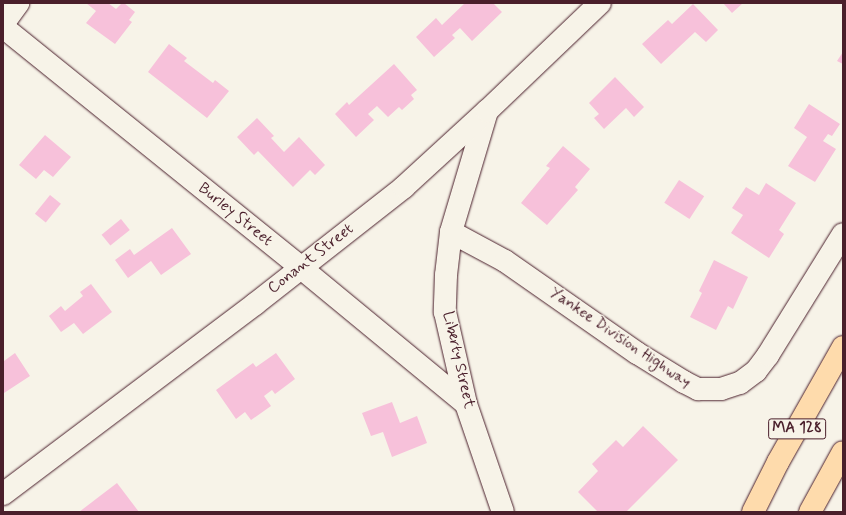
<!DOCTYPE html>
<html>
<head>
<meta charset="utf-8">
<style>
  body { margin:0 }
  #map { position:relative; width:846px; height:515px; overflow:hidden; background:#f7f3e8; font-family:Mynerve,sans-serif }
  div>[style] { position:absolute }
  .building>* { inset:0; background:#f7c1da; transform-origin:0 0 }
  .roads { filter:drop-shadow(0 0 1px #4a1f2b) drop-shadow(0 0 1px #4a1f2b) }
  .street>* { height:22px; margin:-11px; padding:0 11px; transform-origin:11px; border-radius:11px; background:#f7f3e8 }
  .secondary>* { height:22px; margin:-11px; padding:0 11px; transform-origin:11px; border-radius:11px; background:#f7f3e8 }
  .highway>* { height:22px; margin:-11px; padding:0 11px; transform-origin:11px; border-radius:11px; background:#fedbac }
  span { translate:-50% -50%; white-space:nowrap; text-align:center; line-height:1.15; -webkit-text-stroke:3px #f7f3e8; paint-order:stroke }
  .shield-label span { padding:1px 3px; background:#f7f3e8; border:1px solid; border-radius:3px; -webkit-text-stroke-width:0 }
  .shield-label { font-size:15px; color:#4a1f2b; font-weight:700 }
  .street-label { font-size:16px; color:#4a1f2b }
  .frame { position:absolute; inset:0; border:4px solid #4a1f2b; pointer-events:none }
</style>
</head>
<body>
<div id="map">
  <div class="building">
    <i style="clip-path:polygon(86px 3px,108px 3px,116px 9px,122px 3px,124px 3px,135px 12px,129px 20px,132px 22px,115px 44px,86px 23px,96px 11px)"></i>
    <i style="clip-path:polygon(465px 3px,493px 3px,502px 12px,472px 41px,460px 28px,452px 35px,455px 38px,434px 57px,416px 37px,436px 18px,442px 25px)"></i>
    <i style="clip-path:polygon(723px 3px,743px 3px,732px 13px)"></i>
    <i style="clip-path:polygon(693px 4px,718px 30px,706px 42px,695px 32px,661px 64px,642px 44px,668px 20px,672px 24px)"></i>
    <i style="clip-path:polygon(169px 44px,187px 58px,184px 61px,213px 83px,215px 80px,229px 91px,207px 118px,148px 72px)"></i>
    <i style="clip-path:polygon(843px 52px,843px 64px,837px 61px)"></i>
    <i style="clip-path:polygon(394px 64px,417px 90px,411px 95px,414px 99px,402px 110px,399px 107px,388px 117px,377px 106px,368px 114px,374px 120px,356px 137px,335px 114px,347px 102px,349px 105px)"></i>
    <i style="clip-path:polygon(615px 77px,644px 107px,634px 117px,626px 108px,604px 129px,594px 118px,599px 114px,589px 103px)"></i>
    <i style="clip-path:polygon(809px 104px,840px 124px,832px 136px,828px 134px,823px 141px,836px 149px,815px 182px,788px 166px,807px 137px,794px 128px)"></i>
    <i style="clip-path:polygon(257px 118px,274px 136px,271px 138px,284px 152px,299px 137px,325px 165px,315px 175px,310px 170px,293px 187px,258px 151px,254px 155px,237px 137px)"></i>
    <i style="clip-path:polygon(45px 135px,71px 157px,53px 177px,44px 170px,36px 179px,19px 165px)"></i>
    <i style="clip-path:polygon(563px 146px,590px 169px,575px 187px,578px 190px,547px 225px,521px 203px,550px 168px,546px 166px)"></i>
    <i style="left:679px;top:180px;width:30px;height:27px;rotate:33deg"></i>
    <i style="clip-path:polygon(766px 183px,796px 203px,779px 230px,784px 234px,769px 258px,731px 233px,743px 215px,732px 208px,746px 187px,759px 195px)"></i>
    <i style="left:50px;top:195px;width:14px;height:24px;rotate:39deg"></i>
    <i style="left:121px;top:219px;width:14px;height:25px;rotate:51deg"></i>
    <i style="clip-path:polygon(172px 228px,191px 254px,161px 275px,151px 261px,128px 278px,115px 260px,130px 249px,134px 255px)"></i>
    <i style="clip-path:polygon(714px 260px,748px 277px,733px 309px,728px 306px,716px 330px,690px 317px,702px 293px,699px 291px)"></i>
    <i style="clip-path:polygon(91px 284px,112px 312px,83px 334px,74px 323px,61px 332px,49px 316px,61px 306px,65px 311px,83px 296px,80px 292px)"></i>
    <i style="clip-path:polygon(15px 353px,30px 376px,4px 393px,3px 360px,4px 361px)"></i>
    <i style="clip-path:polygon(276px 353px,295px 379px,275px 394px,272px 390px,264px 396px,271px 406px,251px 420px,245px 412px,236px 419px,216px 390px,253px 363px,256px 367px)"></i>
    <i style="clip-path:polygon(392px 402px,400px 423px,417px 416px,427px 443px,392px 457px,383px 432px,371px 436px,362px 413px)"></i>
    <i style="clip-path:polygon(643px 426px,678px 460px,626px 512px,598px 512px,578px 492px,598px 471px,592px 464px,616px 440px,623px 447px)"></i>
    <i style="clip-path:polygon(117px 483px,139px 512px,79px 512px)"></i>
  </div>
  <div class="roads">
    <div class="street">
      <i style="left:3px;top:24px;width:26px;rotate:-54deg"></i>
      <i style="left:451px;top:232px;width:61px;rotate:28.2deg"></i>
      <i style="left:505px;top:261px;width:161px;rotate:34.9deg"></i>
      <i style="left:637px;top:353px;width:55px;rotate:31.7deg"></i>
      <i style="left:684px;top:382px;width:16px;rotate:27deg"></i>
      <i style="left:698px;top:389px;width:23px"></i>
      <i style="left:721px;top:389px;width:20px;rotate:-18deg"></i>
      <i style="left:740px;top:383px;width:20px;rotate:-37deg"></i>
      <i style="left:756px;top:371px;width:20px;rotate:-53deg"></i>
      <i style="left:768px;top:355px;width:142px;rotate:-58.2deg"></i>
    </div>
    <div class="secondary">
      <i style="left:3px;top:27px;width:382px;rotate:38.9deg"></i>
      <i style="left:300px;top:267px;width:215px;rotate:39.5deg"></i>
      <i style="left:487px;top:111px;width:126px;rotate:106.6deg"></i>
      <i style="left:451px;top:232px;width:43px;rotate:96.6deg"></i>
      <i style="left:446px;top:275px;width:37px;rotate:92deg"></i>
      <i style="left:445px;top:312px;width:94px;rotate:77.1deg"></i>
      <i style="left:466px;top:404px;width:114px;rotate:71.1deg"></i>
      <i style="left:3px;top:494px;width:316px;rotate:-37deg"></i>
      <i style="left:255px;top:304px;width:189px;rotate:-38.1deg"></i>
      <i style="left:404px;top:187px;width:113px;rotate:-42.5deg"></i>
      <i style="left:487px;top:111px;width:156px;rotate:-43.7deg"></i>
    </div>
    <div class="highway">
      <i style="left:753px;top:512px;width:56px;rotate:-63.4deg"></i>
      <i style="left:778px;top:462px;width:132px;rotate:-60.5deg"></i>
      <i style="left:810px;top:512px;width:68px;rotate:-61.2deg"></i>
    </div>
  </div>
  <div class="shield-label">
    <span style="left:797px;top:429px">MA 128</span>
  </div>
  <div class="street-label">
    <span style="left:235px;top:215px;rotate:39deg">Burley Street</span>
    <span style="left:311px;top:259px;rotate:-38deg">Conant Street</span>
    <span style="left:620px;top:338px;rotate:34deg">Yankee Division Highway</span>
    <span style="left:458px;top:360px;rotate:77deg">Liberty Street</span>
  </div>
  <div class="frame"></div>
</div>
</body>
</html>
